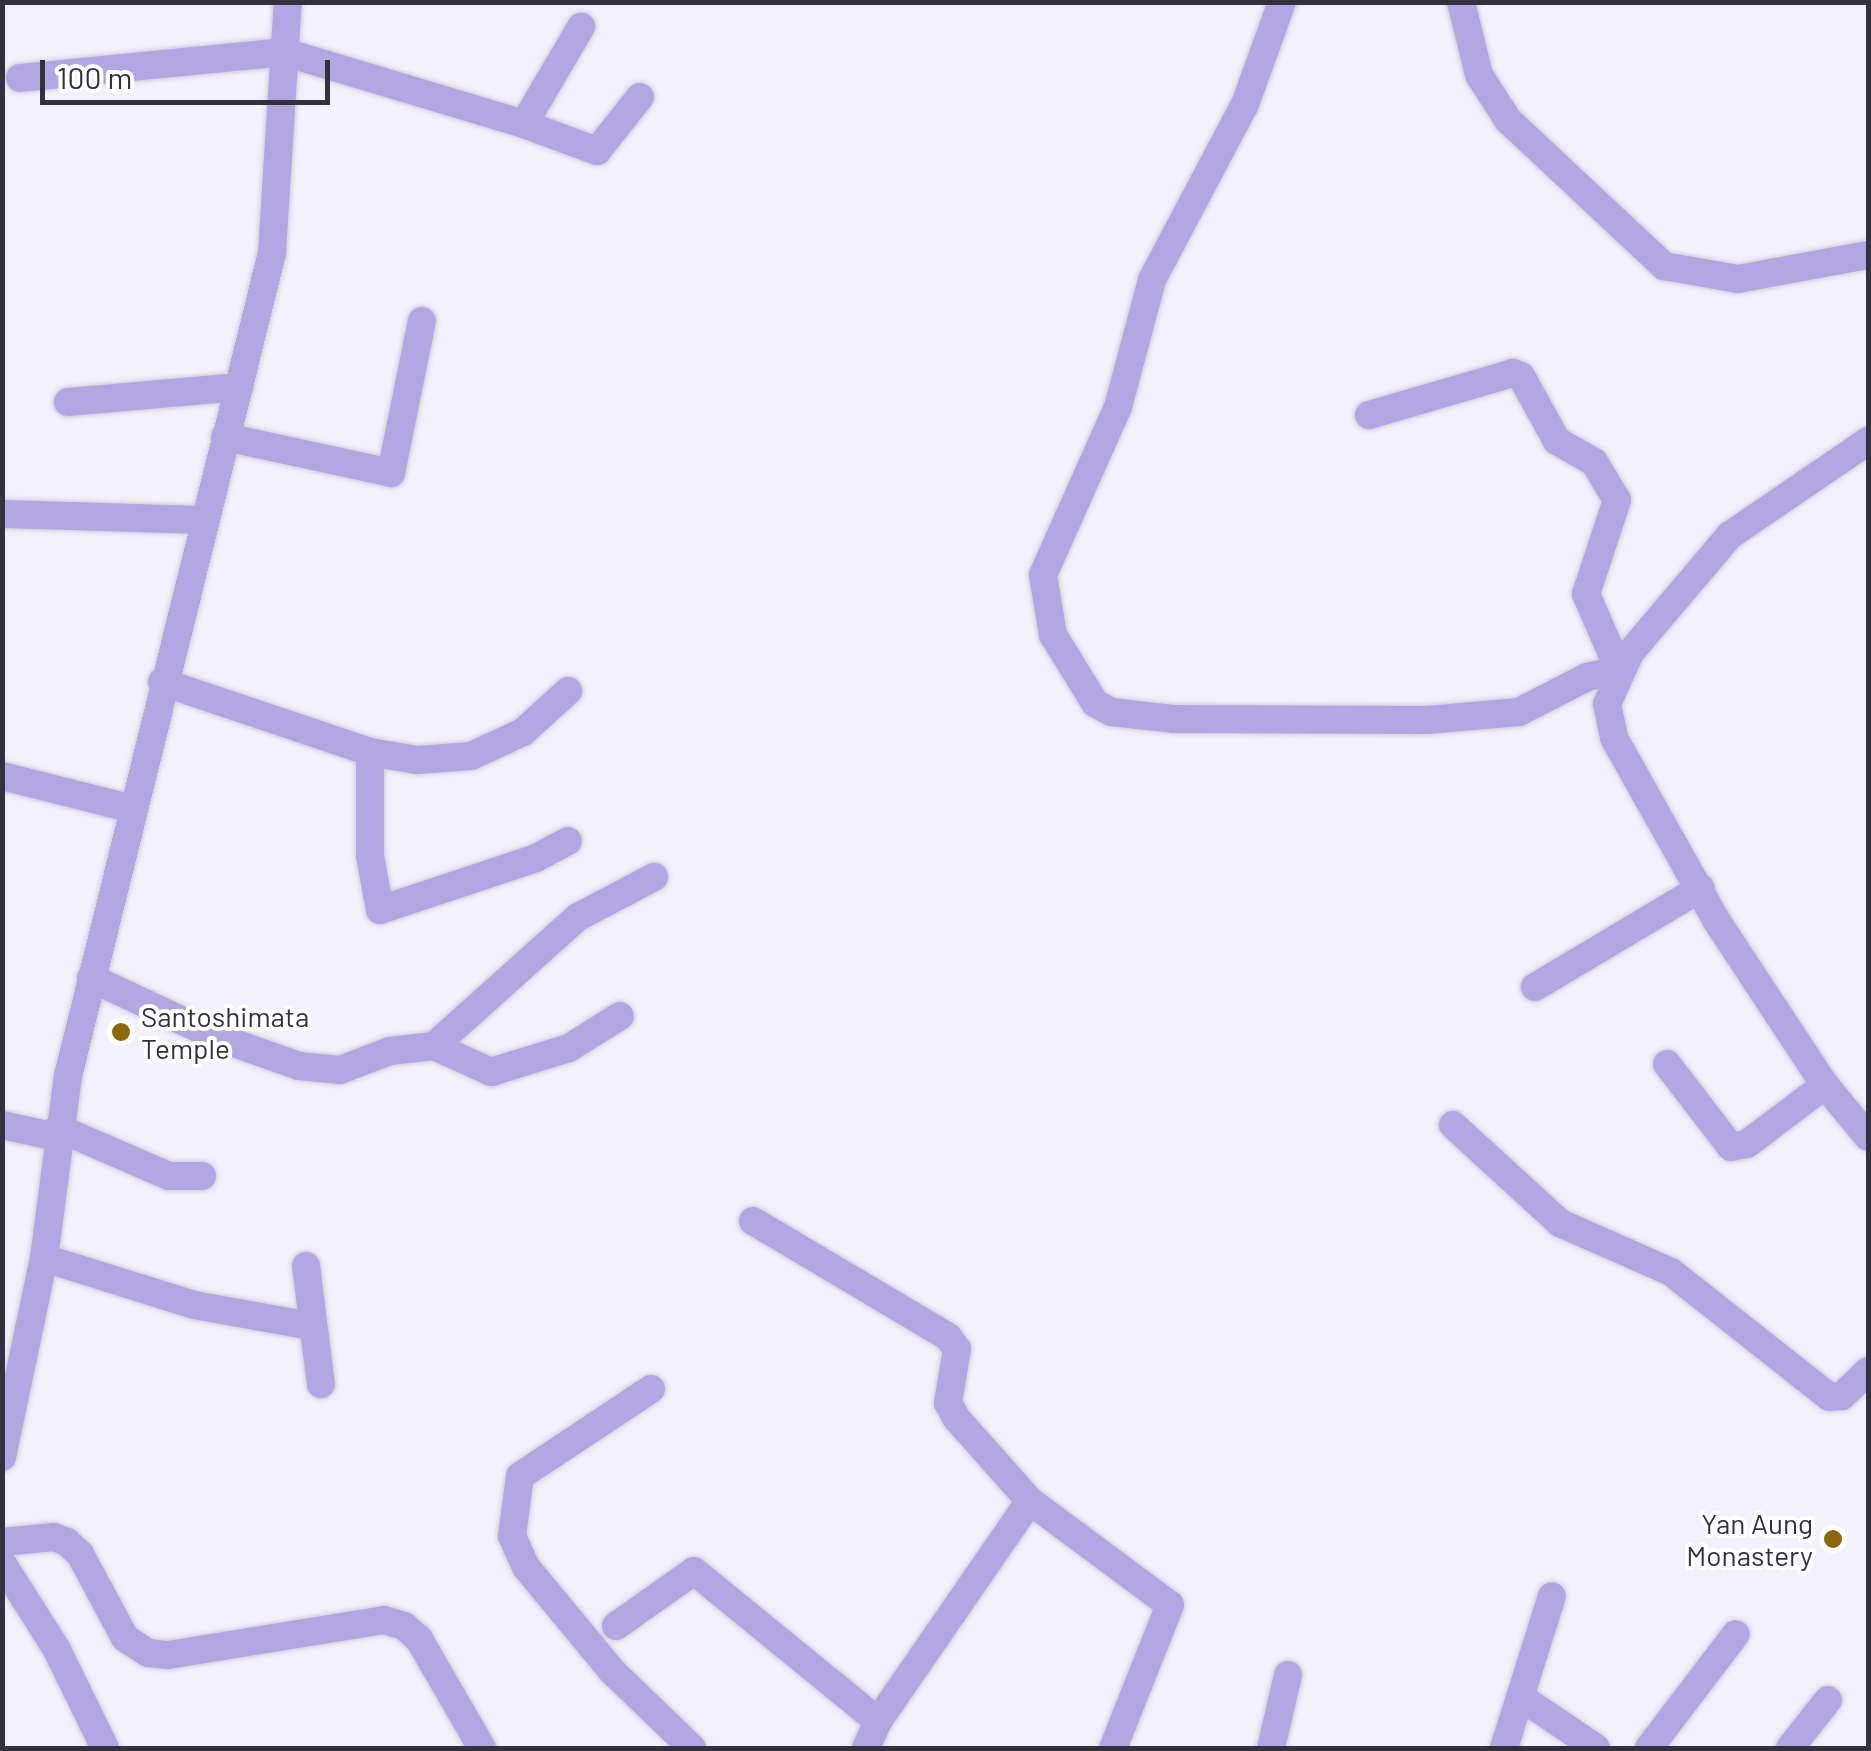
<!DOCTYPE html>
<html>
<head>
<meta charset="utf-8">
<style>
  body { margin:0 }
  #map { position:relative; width:1871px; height:1751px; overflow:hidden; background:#f2f1fd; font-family:Barlow,sans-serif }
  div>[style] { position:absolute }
  .roads { filter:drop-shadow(0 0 2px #d0ceda) drop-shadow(0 0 2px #d0ceda) }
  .minor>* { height:28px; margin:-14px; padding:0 14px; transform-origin:14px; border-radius:14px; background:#b3a7e3 }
  .dots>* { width:28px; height:28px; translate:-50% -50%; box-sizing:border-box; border:5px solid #fff; border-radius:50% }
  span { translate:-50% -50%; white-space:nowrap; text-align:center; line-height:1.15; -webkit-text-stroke:8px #fff; paint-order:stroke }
  .poi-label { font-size:28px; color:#33313d }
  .left { translate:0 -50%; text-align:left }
  .right { translate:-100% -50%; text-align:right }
  .frame { position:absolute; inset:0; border:5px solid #33313d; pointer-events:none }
  .scale { position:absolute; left:40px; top:60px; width:290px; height:45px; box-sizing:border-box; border:5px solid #33313d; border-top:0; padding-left:12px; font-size:30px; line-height:35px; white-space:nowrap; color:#33313d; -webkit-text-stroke:8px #fff; paint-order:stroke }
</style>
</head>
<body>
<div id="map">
  <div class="roads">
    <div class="minor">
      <i style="left:1282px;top:2px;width:109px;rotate:109.9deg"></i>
      <i style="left:1245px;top:104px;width:199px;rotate:117.9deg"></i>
      <i style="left:1152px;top:280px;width:131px;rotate:105deg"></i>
      <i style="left:1118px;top:407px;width:184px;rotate:114.1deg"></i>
      <i style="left:1043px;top:575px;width:61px;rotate:80.5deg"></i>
      <i style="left:1053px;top:635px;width:80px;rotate:58.3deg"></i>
      <i style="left:1095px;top:703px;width:18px;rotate:29deg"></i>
      <i style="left:1111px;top:712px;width:62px;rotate:6.4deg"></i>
      <i style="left:1173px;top:719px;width:254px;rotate:0.2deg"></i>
      <i style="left:1427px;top:720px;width:92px;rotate:-5deg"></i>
      <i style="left:1519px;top:712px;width:76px;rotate:-27.2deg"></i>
      <i style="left:1587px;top:677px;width:33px;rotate:-12deg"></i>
      <i style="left:1619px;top:670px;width:83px;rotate:-113.5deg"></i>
      <i style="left:1586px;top:594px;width:99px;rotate:-71.7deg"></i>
      <i style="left:1617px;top:500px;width:44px;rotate:-121.2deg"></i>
      <i style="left:1594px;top:462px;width:43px;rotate:-150.4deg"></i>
      <i style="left:1557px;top:441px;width:74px;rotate:-119deg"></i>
      <i style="left:1521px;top:376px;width:9px;rotate:-159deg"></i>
      <i style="left:1513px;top:373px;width:150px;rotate:163.7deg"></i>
      <i style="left:1461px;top:2px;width:75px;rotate:76.1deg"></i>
      <i style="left:1479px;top:75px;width:54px;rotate:57.2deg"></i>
      <i style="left:1508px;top:120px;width:214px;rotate:43.1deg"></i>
      <i style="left:1664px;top:266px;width:75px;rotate:10deg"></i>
      <i style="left:1738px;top:279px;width:132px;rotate:-10.5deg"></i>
      <i style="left:20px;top:78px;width:265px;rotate:-5.6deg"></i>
      <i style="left:284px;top:52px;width:251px;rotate:16.7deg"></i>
      <i style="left:524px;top:124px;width:113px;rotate:-59.6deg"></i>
      <i style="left:524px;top:124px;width:78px;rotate:20.3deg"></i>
      <i style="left:597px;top:151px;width:69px;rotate:-51.5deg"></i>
      <i style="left:68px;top:402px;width:172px;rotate:-5deg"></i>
      <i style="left:225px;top:437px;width:170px;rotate:12.2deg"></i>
      <i style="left:391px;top:473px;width:155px;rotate:-78.5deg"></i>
      <i style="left:1868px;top:441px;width:167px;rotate:145.7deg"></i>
      <i style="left:1730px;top:535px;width:155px;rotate:130.3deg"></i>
      <i style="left:1630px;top:653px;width:56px;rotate:114.3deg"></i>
      <i style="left:1607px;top:704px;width:35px;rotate:78deg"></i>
      <i style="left:1614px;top:738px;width:209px;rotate:60.7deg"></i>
      <i style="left:1716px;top:920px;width:198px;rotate:56.6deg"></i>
      <i style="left:1825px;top:1085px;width:67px;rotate:50.4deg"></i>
      <i style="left:2px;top:514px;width:202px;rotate:1.7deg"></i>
      <i style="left:162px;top:682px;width:219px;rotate:18.6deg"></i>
      <i style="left:370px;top:752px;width:104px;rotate:90deg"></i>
      <i style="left:370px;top:856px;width:55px;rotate:79.5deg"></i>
      <i style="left:380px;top:910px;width:164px;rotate:-18.4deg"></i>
      <i style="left:536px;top:858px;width:36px;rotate:-28deg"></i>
      <i style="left:370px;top:752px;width:48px;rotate:9.7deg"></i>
      <i style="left:417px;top:760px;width:54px;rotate:-4.2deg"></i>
      <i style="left:471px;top:756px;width:57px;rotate:-24.8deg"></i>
      <i style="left:523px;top:732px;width:61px;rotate:-42.3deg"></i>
      <i style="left:2px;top:776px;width:131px;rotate:14.1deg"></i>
      <i style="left:91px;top:978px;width:139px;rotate:25.1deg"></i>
      <i style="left:217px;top:1037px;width:87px;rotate:19.5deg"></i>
      <i style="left:299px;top:1066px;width:41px;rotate:5.6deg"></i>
      <i style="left:340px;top:1070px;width:53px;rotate:-20.8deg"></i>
      <i style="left:390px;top:1051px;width:44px;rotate:-6.5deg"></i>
      <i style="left:434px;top:1046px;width:63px;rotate:24.5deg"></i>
      <i style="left:491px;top:1072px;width:82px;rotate:-17.1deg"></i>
      <i style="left:569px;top:1048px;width:60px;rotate:-32.1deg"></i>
      <i style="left:1535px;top:987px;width:193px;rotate:-30.8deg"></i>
      <i style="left:434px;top:1046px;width:193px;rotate:-41.9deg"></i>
      <i style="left:578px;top:917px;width:86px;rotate:-27.8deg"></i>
      <i style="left:1667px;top:1064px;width:105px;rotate:52.4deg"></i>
      <i style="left:1731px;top:1147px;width:16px;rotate:-11deg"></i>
      <i style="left:1747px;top:1144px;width:98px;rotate:-37.1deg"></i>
      <i style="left:2px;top:1125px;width:55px;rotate:12.5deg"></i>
      <i style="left:1453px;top:1125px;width:145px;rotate:42.5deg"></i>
      <i style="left:1560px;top:1223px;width:121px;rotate:23.8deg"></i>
      <i style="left:1671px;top:1272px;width:201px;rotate:38.3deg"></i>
      <i style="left:1829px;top:1397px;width:13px;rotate:-4deg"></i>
      <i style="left:1842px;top:1396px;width:36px;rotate:-44deg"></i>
      <i style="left:58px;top:1128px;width:121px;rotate:23.4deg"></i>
      <i style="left:169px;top:1176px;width:33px"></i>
      <i style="left:753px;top:1221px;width:227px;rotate:30.7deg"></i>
      <i style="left:948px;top:1337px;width:15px;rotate:53deg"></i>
      <i style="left:957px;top:1349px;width:55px;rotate:99.5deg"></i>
      <i style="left:948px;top:1403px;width:18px;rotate:61deg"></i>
      <i style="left:957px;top:1419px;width:110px;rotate:48.3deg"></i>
      <i style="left:1030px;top:1501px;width:174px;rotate:36.6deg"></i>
      <i style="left:1170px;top:1605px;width:154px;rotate:111.7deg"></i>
      <i style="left:44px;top:1258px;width:157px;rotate:17.4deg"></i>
      <i style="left:194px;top:1305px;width:119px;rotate:10.2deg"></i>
      <i style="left:306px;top:1266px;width:119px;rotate:82.8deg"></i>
      <i style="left:651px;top:1389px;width:157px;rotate:146.4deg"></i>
      <i style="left:520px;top:1476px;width:61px;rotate:97.6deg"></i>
      <i style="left:512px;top:1536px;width:34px;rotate:66deg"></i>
      <i style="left:526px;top:1567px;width:135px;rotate:50.4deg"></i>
      <i style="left:612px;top:1671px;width:111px;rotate:43.9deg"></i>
      <i style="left:2px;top:1457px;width:203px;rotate:-78.1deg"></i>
      <i style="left:44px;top:1258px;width:184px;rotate:-82.5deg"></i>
      <i style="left:68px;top:1076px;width:848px;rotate:-76.08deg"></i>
      <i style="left:272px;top:253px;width:252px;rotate:-86.4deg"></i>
      <i style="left:2px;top:1542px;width:52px;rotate:-5.5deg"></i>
      <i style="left:54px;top:1537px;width:14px;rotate:21deg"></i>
      <i style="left:67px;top:1542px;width:18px;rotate:43deg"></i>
      <i style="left:80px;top:1554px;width:95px;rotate:61.8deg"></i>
      <i style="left:125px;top:1638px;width:27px;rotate:33deg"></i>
      <i style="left:148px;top:1653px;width:20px;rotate:6deg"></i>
      <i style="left:168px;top:1655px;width:219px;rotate:-9.2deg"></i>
      <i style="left:384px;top:1620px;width:21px;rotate:17deg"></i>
      <i style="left:404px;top:1626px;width:20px;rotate:41deg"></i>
      <i style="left:419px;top:1639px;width:126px;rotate:60deg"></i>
      <i style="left:2px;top:1563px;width:101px;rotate:57.6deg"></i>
      <i style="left:56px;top:1648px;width:111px;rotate:63.9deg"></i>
      <i style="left:616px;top:1626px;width:95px;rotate:-35.2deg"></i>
      <i style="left:694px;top:1571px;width:237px;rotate:39.2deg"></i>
      <i style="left:1522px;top:1698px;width:89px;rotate:34deg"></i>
      <i style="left:866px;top:1748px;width:30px;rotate:-66deg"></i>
      <i style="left:878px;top:1721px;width:267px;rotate:-55.4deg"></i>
      <i style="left:1271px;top:1748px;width:75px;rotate:-76.9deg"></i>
      <i style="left:1504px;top:1748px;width:159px;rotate:-72.5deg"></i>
      <i style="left:1649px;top:1748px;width:143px;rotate:-52.7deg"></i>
      <i style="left:1790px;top:1748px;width:61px;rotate:-51.6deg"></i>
    </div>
  </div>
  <div class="dots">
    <i style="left:121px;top:1032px;background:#8c6707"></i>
    <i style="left:1833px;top:1539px;background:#8c6707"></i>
  </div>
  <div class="poi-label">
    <span class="left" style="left:141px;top:1032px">Santoshimata<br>Temple</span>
    <span class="right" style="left:1813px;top:1539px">Yan Aung<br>Monastery</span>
  </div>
  <div class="frame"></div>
  <div class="scale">100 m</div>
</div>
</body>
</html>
